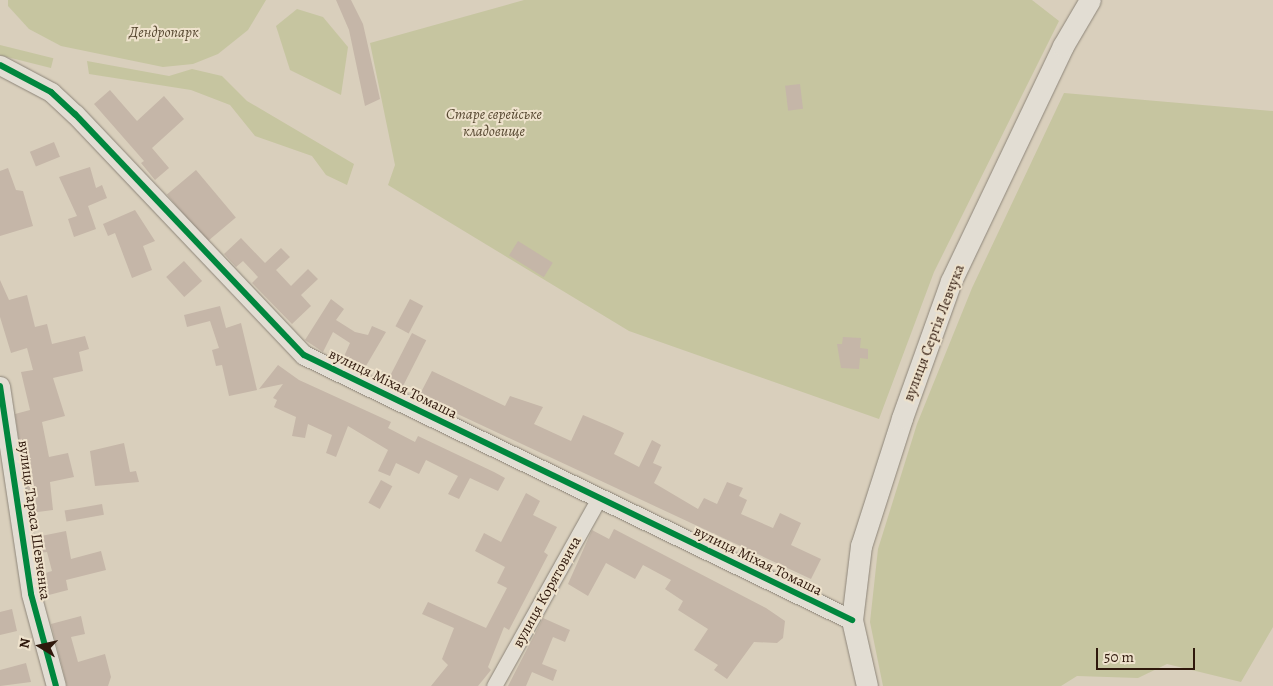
<!DOCTYPE html>
<html>
<head>
<meta charset="utf-8">
<style>
  body { margin:0 }
  #map { position:relative; width:1273px; height:686px; overflow:hidden; background:#d9cfbc; font-family:Alegreya,serif }
  div>[style] { position:absolute }
  .green>* { inset:0; background:#c6c5a0; transform-origin:0 0 }
  .building>* { inset:0; background:#c5b6a8; transform-origin:0 0 }
  .roads { filter:drop-shadow(0 0 1px #8d8579) drop-shadow(0 0 1px #8d8579) }
  .minor>* { height:15px; margin:-7.5px; padding:0 7.5px; transform-origin:7.5px; border-radius:7.5px; background:#e2ddd3 }
  .tertiary>* { height:19px; margin:-9.5px; padding:0 9.5px; transform-origin:9.5px; border-radius:9.5px; background:#e2ddd3 }
  .secondary>* { height:21px; margin:-10.5px; padding:0 10.5px; transform-origin:10.5px; border-radius:10.5px; background:#e2ddd3 }
  .cycleway>* { height:6px; margin:-3px; padding:0 3px; transform-origin:3px; border-radius:3px; background:#00873e }
  span { translate:-50% -50%; white-space:nowrap; text-align:center; line-height:1.15; -webkit-text-stroke:4px #eee2cc; paint-order:stroke }
  .park-label { font-size:15px; color:#584932; font-style:italic }
  .street-label { font-size:15px; color:#2f180c }
  .north { position:absolute; left:15px; top:621px; width:50px; height:50px; -webkit-text-stroke:4px #eee2cc; paint-order:stroke; rotate:280deg; font-size:14px; font-weight:700; line-height:20px; text-align:center; color:#2f180c }
  .north::after { content:''; display:block; margin:auto; width:18px; height:22px; background:#2f180c; clip-path:polygon(50% 0,100% 100%,50% 72%,0 100%) }
  .scale { position:absolute; left:1096px; top:648px; width:99px; height:22px; box-sizing:border-box; border:2px solid #2f180c; border-top:0; padding-left:6px; font-size:15px; line-height:18px; white-space:nowrap; color:#2f180c; -webkit-text-stroke:4px #eee2cc; paint-order:stroke }
</style>
</head>
<body>
<div id="map">
  <div class="green">
    <i style="clip-path:polygon(8px 0,266px 0,248px 30px,218px 54px,193px 64px,163px 67px,61px 46px,29px 29px,8px 6px)"></i>
    <i style="clip-path:polygon(524px 0,1032px 0,1059px 21px,934px 272px,879px 419px,629px 331px,388px 185px,395px 165px,370px 43px)"></i>
    <i style="clip-path:polygon(297px 9px,323px 17px,348px 47px,341px 95px,290px 70px,276px 26px)"></i>
    <i style="left:0;top:45px;width:55px;height:10px;rotate:14deg"></i>
    <i style="clip-path:polygon(87px 61px,169px 76px,192px 69px,222px 76px,247px 101px,354px 164px,347px 185px,326px 175px,312px 156px,255px 136px,230px 105px,191px 90px,89px 74px)"></i>
    <i style="clip-path:polygon(1064px 93px,1273px 111px,1273px 627px,1241px 682px,1167px 664px,1138px 678px,1077px 676px,1061px 686px,883px 686px,870px 622px,878px 549px,917px 424px,972px 288px)"></i>
  </div>
  <div class="building">
    <i style="clip-path:polygon(336px 0,351px 0,363px 24px,380px 99px,365px 106px,349px 30px)"></i>
    <i style="left:800px;top:84px;width:25px;height:15px;rotate:83deg"></i>
    <i style="clip-path:polygon(110px 90px,137px 121px,164px 96px,184px 119px,152px 148px,169px 168px,155px 180px,141px 163px,144px 161px,94px 104px)"></i>
    <i style="left:54px;top:142px;width:16px;height:26px;rotate:68deg"></i>
    <i style="clip-path:polygon(90px 167px,96px 188px,102px 185px,107px 198px,88px 206px,96px 229px,74px 237px,68px 219px,77px 216px,59px 177px)"></i>
    <i style="clip-path:polygon(8px 168px,16px 190px,23px 191px,33px 226px,0 236px,0 171px)"></i>
    <i style="left:196px;top:170px;width:62px;height:38px;rotate:50deg"></i>
    <i style="clip-path:polygon(135px 210px,155px 241px,143px 246px,152px 270px,132px 278px,115px 233px,108px 236px,103px 224px)"></i>
    <i style="clip-path:polygon(241px 238px,265px 263px,281px 248px,290px 257px,276px 270px,291px 286px,308px 269px,318px 279px,301px 295px,311px 306px,292px 324px,252px 283px,258px 277px,243px 261px,236px 267px,224px 254px)"></i>
    <i style="left:518px;top:241px;width:41px;height:17px;rotate:32deg"></i>
    <i style="left:184px;top:261px;width:27px;height:24px;rotate:48deg"></i>
    <i style="clip-path:polygon(0 280px,9px 300px,27px 295px,35px 327px,47px 324px,52px 344px,85px 336px,89px 349px,79px 352px,83px 371px,53px 378px,65px 416px,42px 422px,49px 457px,68px 453px,74px 477px,50px 482px,53px 510px,30px 513px,15px 414px,30px 410px,21px 372px,33px 370px,27px 348px,11px 353px,0 317px)"></i>
    <i style="clip-path:polygon(331px 299px,344px 309px,336px 320px,355px 332px,368px 335px,372px 326px,386px 332px,363px 371px,342px 361px,350px 343px,333px 332px,323px 352px,305px 340px)"></i>
    <i style="left:410px;top:299px;width:15px;height:31px;rotate:28deg"></i>
    <i style="clip-path:polygon(220px 306px,226px 328px,241px 323px,257px 390px,229px 396px,222px 365px,216px 366px,212px 350px,219px 348px,210px 321px,187px 327px,184px 315px)"></i>
    <i style="left:412px;top:333px;width:16px;height:54px;rotate:27deg"></i>
    <i style="clip-path:polygon(843px 337px,861px 338px,860px 348px,868px 349px,868px 359px,860px 358px,859px 369px,841px 368px,837px 344px,842px 344px)"></i>
    <i style="clip-path:polygon(278px 365px,299px 380px,391px 422px,388px 428px,415px 442px,418px 436px,494px 472px,505px 478px,498px 491px,470px 478px,459px 499px,448px 494px,458px 476px,426px 460px,419px 474px,396px 463px,390px 476px,378px 471px,388px 450px,348px 426px,336px 457px,326px 453px,332px 435px,308px 424px,305px 438px,292px 436px,296px 417px,274px 407px,277px 400px,273px 398px,283px 384px,259px 389px)"></i>
    <i style="clip-path:polygon(432px 371px,505px 406px,510px 396px,543px 407px,534px 424px,571px 441px,583px 415px,609px 426px,624px 433px,614px 454px,639px 467px,652px 440px,661px 445px,653px 463px,662px 467px,654px 483px,698px 509px,704px 498px,717px 504px,727px 482px,743px 488px,739px 496px,747px 500px,741px 514px,773px 528px,780px 513px,801px 523px,791px 545px,821px 559px,811px 579px,419px 396px)"></i>
    <i style="clip-path:polygon(124px 443px,130px 472px,136px 471px,139px 482px,95px 486px,90px 451px)"></i>
    <i style="left:381px;top:480px;width:13px;height:26px;rotate:29deg"></i>
    <i style="clip-path:polygon(526px 493px,540px 501px,533px 515px,557px 527px,544px 552px,548px 555px,509px 630px,504px 627px,488px 667px,491px 670px,478px 686px,431px 686px,448px 665px,442px 659px,454px 628px,422px 614px,428px 602px,486px 628px,507px 588px,497px 583px,505px 567px,475px 551px,484px 533px,501px 542px)"></i>
    <i style="left:102px;top:504px;width:11px;height:38px;rotate:80deg"></i>
    <i style="clip-path:polygon(614px 529px,766px 608px,785px 621px,783px 638px,777px 643px,754px 642px,727px 679px,714px 670px,718px 665px,694px 650px,708px 629px,678px 610px,683px 601px,665px 589px,671px 580px,643px 565px,635px 579px,606px 563px,588px 596px,568px 584px,592px 530px,609px 539px)"></i>
    <i style="clip-path:polygon(66px 531px,71px 559px,101px 551px,106px 570px,66px 580px,68px 590px,45px 596px,39px 575px,52px 571px,47px 552px,39px 553px,36px 537px)"></i>
    <i style="clip-path:polygon(12px 609px,17px 631px,0 635px,0 612px)"></i>
    <i style="clip-path:polygon(81px 616px,85px 634px,71px 637px,78px 662px,105px 654px,111px 677px,108px 686px,67px 686px,51px 624px)"></i>
    <i style="clip-path:polygon(543px 618px,570px 630px,565px 642px,553px 637px,542px 664px,557px 670px,553px 681px,532px 672px,526px 686px,508px 686px)"></i>
    <i style="clip-path:polygon(26px 663px,31px 682px,0 686px,0 670px)"></i>
  </div>
  <div class="roads">
    <div class="minor">
      <i style="left:494px;top:686px;width:215px;rotate:-60.8deg"></i>
    </div>
    <div class="tertiary">
      <i style="left:0;top:65px;width:58px;rotate:27.9deg"></i>
      <i style="left:51px;top:92px;width:33px;rotate:43deg"></i>
      <i style="left:75px;top:114px;width:332px;rotate:46.5deg"></i>
      <i style="left:304px;top:355px;width:609px;rotate:25.81deg"></i>
      <i style="left:0;top:386px;width:210px;rotate:81.5deg"></i>
      <i style="left:31px;top:594px;width:95px;rotate:74.8deg"></i>
    </div>
    <div class="secondary">
      <i style="left:867px;top:686px;width:68px;rotate:-102.8deg"></i>
      <i style="left:852px;top:620px;width:75px;rotate:-83.1deg"></i>
      <i style="left:861px;top:546px;width:134px;rotate:-72.2deg"></i>
      <i style="left:902px;top:418px;width:145px;rotate:-70.3deg"></i>
      <i style="left:951px;top:281px;width:260px;rotate:-64.5deg"></i>
      <i style="left:1063px;top:46px;width:53px;rotate:-59.6deg"></i>
    </div>
  </div>
  <div class="cycleway">
    <i style="left:0;top:65px;width:58px;rotate:27.9deg"></i>
    <i style="left:51px;top:92px;width:33px;rotate:43deg"></i>
    <i style="left:75px;top:114px;width:332px;rotate:46.5deg"></i>
    <i style="left:304px;top:355px;width:609px;rotate:25.81deg"></i>
    <i style="left:0;top:386px;width:210px;rotate:81.5deg"></i>
    <i style="left:31px;top:594px;width:95px;rotate:74.8deg"></i>
  </div>
  <div class="park-label">
    <span style="left:164px;top:33px">Дендропарк</span>
    <span style="left:494px;top:123px">Старе єврейське<br>кладовище</span>
  </div>
  <div class="street-label">
    <span style="left:934px;top:333px;rotate:-69deg">вулиця Сергія Левчука</span>
    <span style="left:393px;top:384px;rotate:26deg">вулиця Міхая Томаша</span>
    <span style="left:34px;top:520px;rotate:82deg">вулиця Тараса Шевченка</span>
    <span style="left:758px;top:561px;rotate:26deg">вулиця Міхая Томаша</span>
    <span style="left:547px;top:592px;rotate:-61deg">вулиця Корятовича</span>
  </div>
  <div class="north">N</div>
  <div class="scale">50 m</div>
</div>
</body>
</html>
